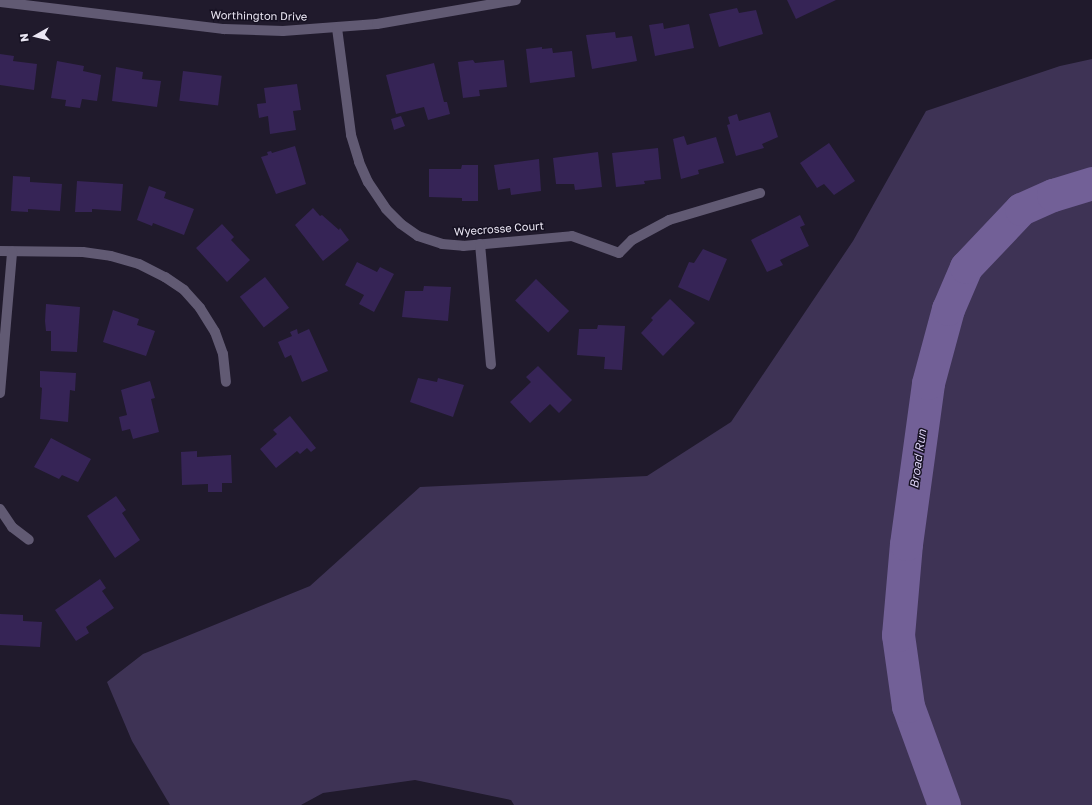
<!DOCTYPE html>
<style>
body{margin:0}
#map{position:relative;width:1092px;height:805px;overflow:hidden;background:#201a2c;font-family:"Golos Text",sans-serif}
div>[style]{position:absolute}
.green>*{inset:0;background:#3e3355}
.river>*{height:33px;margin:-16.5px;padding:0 16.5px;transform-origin:16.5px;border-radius:16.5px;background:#726097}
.building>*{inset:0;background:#362456;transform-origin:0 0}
.minor>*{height:10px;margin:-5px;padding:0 5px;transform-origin:5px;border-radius:5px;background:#615a73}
span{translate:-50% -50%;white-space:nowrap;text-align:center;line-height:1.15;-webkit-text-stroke:3px #161122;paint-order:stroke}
.street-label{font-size:11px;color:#eae6f3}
.water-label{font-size:12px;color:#dad0f2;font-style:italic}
.north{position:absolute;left:16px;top:16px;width:40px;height:40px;-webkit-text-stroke:3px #161122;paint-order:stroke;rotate:262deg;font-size:11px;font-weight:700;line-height:16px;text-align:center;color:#eae6f3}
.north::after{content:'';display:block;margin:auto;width:14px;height:18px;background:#eae6f3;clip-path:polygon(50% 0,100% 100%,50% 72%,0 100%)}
</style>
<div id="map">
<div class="green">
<div style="clip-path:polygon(1092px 59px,1092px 805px,514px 805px,511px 800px,415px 780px,323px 793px,301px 805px,170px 805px,132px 741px,107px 682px,143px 654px,310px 586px,420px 487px,647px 476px,731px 422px,853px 241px,926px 111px,1060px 66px)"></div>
</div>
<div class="river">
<div style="left:944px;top:805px;width:105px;rotate:-110deg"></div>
<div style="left:908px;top:706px;width:72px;rotate:-98deg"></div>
<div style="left:898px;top:635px;width:91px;rotate:-85deg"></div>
<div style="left:906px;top:544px;width:162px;rotate:-82.2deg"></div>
<div style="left:928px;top:383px;width:77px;rotate:-74.9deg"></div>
<div style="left:948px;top:309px;width:46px;rotate:-66.8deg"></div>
<div style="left:966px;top:267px;width:80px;rotate:-46.5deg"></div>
<div style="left:1021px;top:209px;width:35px;rotate:-24deg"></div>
<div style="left:1053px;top:195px;width:41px;rotate:-17.1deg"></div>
</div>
<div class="building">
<div style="clip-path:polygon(787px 0,836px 0,796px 19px)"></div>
<div style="clip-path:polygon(737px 8px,739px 13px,756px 10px,763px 34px,719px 47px,709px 14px)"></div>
<div style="clip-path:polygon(663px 23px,664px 29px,689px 24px,694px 48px,655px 56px,649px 25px)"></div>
<div style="clip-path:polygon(615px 32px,616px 38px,632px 36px,637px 61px,592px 69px,586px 35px)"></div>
<div style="clip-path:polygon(542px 47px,542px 49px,552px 48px,553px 53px,572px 51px,575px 77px,530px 83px,526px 49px)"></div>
<div style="clip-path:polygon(0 54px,14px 56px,13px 61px,37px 64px,34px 90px,0 85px)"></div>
<div style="clip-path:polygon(473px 60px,475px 63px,504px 60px,507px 87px,479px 90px,480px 96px,463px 98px,458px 62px)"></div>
<div style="clip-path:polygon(57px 61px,84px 66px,83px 71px,101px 75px,97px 101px,82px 99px,80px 108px,65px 106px,66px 100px,51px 98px)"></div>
<div style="clip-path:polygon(434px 63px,444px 102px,447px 102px,450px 114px,428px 120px,424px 107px,396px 114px,386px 75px)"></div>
<div style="clip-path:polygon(116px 67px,143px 72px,142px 79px,161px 81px,157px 107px,112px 101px)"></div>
<div style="left:183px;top:71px;width:39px;height:30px;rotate:7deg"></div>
<div style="clip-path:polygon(297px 84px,301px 110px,293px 111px,296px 130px,270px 134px,268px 116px,259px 118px,257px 104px,266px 103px,264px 88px)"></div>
<div style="clip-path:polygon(770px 112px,778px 137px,762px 144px,764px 148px,736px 156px,727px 125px,730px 124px,728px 117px,737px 114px,739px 121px)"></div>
<div style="clip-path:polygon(401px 116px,405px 126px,394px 130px,391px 119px)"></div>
<div style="clip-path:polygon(684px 136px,687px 145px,716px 137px,724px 163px,698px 170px,699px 174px,681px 179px,673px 139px)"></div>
<div style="clip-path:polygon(829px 143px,855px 181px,834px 195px,824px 184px,817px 188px,800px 163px)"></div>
<div style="clip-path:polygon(295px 146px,306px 184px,276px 194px,261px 157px,268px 155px,267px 152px,271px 151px,272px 153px)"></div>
<div style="clip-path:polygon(658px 148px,661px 179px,644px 181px,645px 184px,616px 187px,612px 153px)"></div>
<div style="clip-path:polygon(598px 152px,602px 187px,575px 190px,574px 184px,556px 184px,553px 158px)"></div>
<div style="clip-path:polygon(539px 159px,541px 191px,511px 195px,510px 188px,498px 190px,494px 165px)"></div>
<div style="clip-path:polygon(462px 165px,478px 165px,478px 201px,462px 201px,462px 198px,429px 197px,429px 169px,461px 169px)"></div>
<div style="clip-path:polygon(13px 176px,30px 177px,30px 182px,62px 184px,60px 211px,28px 209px,28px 212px,11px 211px)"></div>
<div style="clip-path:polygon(77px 181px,123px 184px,121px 211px,92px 209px,92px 212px,75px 212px)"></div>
<div style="clip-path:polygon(149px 186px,166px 192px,164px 198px,194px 209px,184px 235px,153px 223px,152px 226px,137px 220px)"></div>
<div style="clip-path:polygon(313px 208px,320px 216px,322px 215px,339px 230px,340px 228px,349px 240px,323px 261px,295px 225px)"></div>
<div style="clip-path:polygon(800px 215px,805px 225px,800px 227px,809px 246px,780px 260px,783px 265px,767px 272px,751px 240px)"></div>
<div style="clip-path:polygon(222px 224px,234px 237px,231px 240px,250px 260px,227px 282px,196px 248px)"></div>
<div style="clip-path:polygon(703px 249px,727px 259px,709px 301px,678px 287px,689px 262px,694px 263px)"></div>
<div style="clip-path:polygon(357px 262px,377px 272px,380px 267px,394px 274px,374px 312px,359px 304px,364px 295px,345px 285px)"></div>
<div style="left:265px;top:277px;width:39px;height:32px;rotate:52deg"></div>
<div style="left:536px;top:279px;width:46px;height:30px;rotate:44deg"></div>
<div style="clip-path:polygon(424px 286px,451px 287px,448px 321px,402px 317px,405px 291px,423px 291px)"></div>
<div style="clip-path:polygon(670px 299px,695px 323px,663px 356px,641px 333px,653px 320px,651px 318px)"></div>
<div style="clip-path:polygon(46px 304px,80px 307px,77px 352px,51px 351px,51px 331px,46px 331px,45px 321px)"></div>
<div style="clip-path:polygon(113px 310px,139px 319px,137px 325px,155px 331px,146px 356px,103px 342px)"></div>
<div style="clip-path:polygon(598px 325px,625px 326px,622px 370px,604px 369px,605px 357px,577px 355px,579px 329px,597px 329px)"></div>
<div style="clip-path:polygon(297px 329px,298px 334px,309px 329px,328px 371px,302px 382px,291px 355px,285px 358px,278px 342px,292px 336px,290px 332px)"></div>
<div style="clip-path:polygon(538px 366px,572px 400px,559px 413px,550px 404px,530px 423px,510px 402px,531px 382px,526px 377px)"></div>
<div style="clip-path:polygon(40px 371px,76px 373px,75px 391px,70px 390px,68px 422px,40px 419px,42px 388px,40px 387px)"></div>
<div style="clip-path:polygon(418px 378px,437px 382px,438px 378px,464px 385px,453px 417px,410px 402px)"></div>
<div style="clip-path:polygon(150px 381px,155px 398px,151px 399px,159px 432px,133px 439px,130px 429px,122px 431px,119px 417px,127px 415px,121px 390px)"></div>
<div style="clip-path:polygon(290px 416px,316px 448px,311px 452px,307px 448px,300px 454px,297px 451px,276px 468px,260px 449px,277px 434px,273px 430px)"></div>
<div style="clip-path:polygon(51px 438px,91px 459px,78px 482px,62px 475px,59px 479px,34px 467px)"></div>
<div style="clip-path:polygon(197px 451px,197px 457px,231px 455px,232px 483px,222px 483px,222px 492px,208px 492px,208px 484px,182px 485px,181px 452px)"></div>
<div style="clip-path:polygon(116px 496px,126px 510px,122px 513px,140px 540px,115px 558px,87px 516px)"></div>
<div style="clip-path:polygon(100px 579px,106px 588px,102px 591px,114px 608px,86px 627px,89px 633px,76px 641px,55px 610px)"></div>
<div style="clip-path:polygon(0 614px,23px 615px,23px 621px,42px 622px,40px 647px,0 645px)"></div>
</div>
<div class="minor">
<div style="left:0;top:2px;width:226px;rotate:6.9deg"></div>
<div style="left:224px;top:29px;width:59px;rotate:1.9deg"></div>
<div style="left:283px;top:31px;width:94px;rotate:-4.3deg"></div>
<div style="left:377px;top:24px;width:141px;rotate:-9.8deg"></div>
<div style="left:337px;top:28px;width:108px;rotate:82.5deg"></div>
<div style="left:351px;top:135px;width:28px;rotate:73deg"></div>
<div style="left:359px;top:162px;width:22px;rotate:66deg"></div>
<div style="left:368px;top:182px;width:32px;rotate:56deg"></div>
<div style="left:386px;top:209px;width:21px;rotate:45deg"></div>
<div style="left:401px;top:224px;width:21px;rotate:35deg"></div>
<div style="left:418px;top:236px;width:25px;rotate:18deg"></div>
<div style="left:442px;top:244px;width:21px;rotate:5deg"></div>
<div style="left:463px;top:246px;width:109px;rotate:-5.2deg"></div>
<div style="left:572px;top:236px;width:50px;rotate:19.9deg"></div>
<div style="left:619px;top:253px;width:18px;rotate:-45deg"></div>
<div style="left:632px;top:240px;width:42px;rotate:-28.4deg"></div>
<div style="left:669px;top:220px;width:95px;rotate:-16.5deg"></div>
<div style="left:480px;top:244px;width:121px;rotate:84.8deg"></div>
<div style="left:0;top:251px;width:83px;rotate:0.7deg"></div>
<div style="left:83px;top:252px;width:28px;rotate:8deg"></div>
<div style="left:111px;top:256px;width:29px;rotate:16deg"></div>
<div style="left:139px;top:264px;width:29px;rotate:27deg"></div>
<div style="left:165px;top:277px;width:23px;rotate:34deg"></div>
<div style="left:184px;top:290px;width:24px;rotate:48deg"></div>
<div style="left:200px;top:308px;width:28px;rotate:58deg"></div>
<div style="left:215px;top:332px;width:23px;rotate:70deg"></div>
<div style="left:223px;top:354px;width:28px;rotate:84deg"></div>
<div style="left:0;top:393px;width:142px;rotate:-85.1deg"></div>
<div style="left:0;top:509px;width:22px;rotate:56deg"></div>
<div style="left:12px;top:527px;width:21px;rotate:37deg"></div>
</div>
<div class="street-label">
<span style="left:259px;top:16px;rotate:1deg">Worthington Drive</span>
<span style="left:499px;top:229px;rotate:-4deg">Wyecrosse Court</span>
</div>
<div class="water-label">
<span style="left:918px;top:459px;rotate:-82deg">Broad Run</span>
</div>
<div class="north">N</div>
</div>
